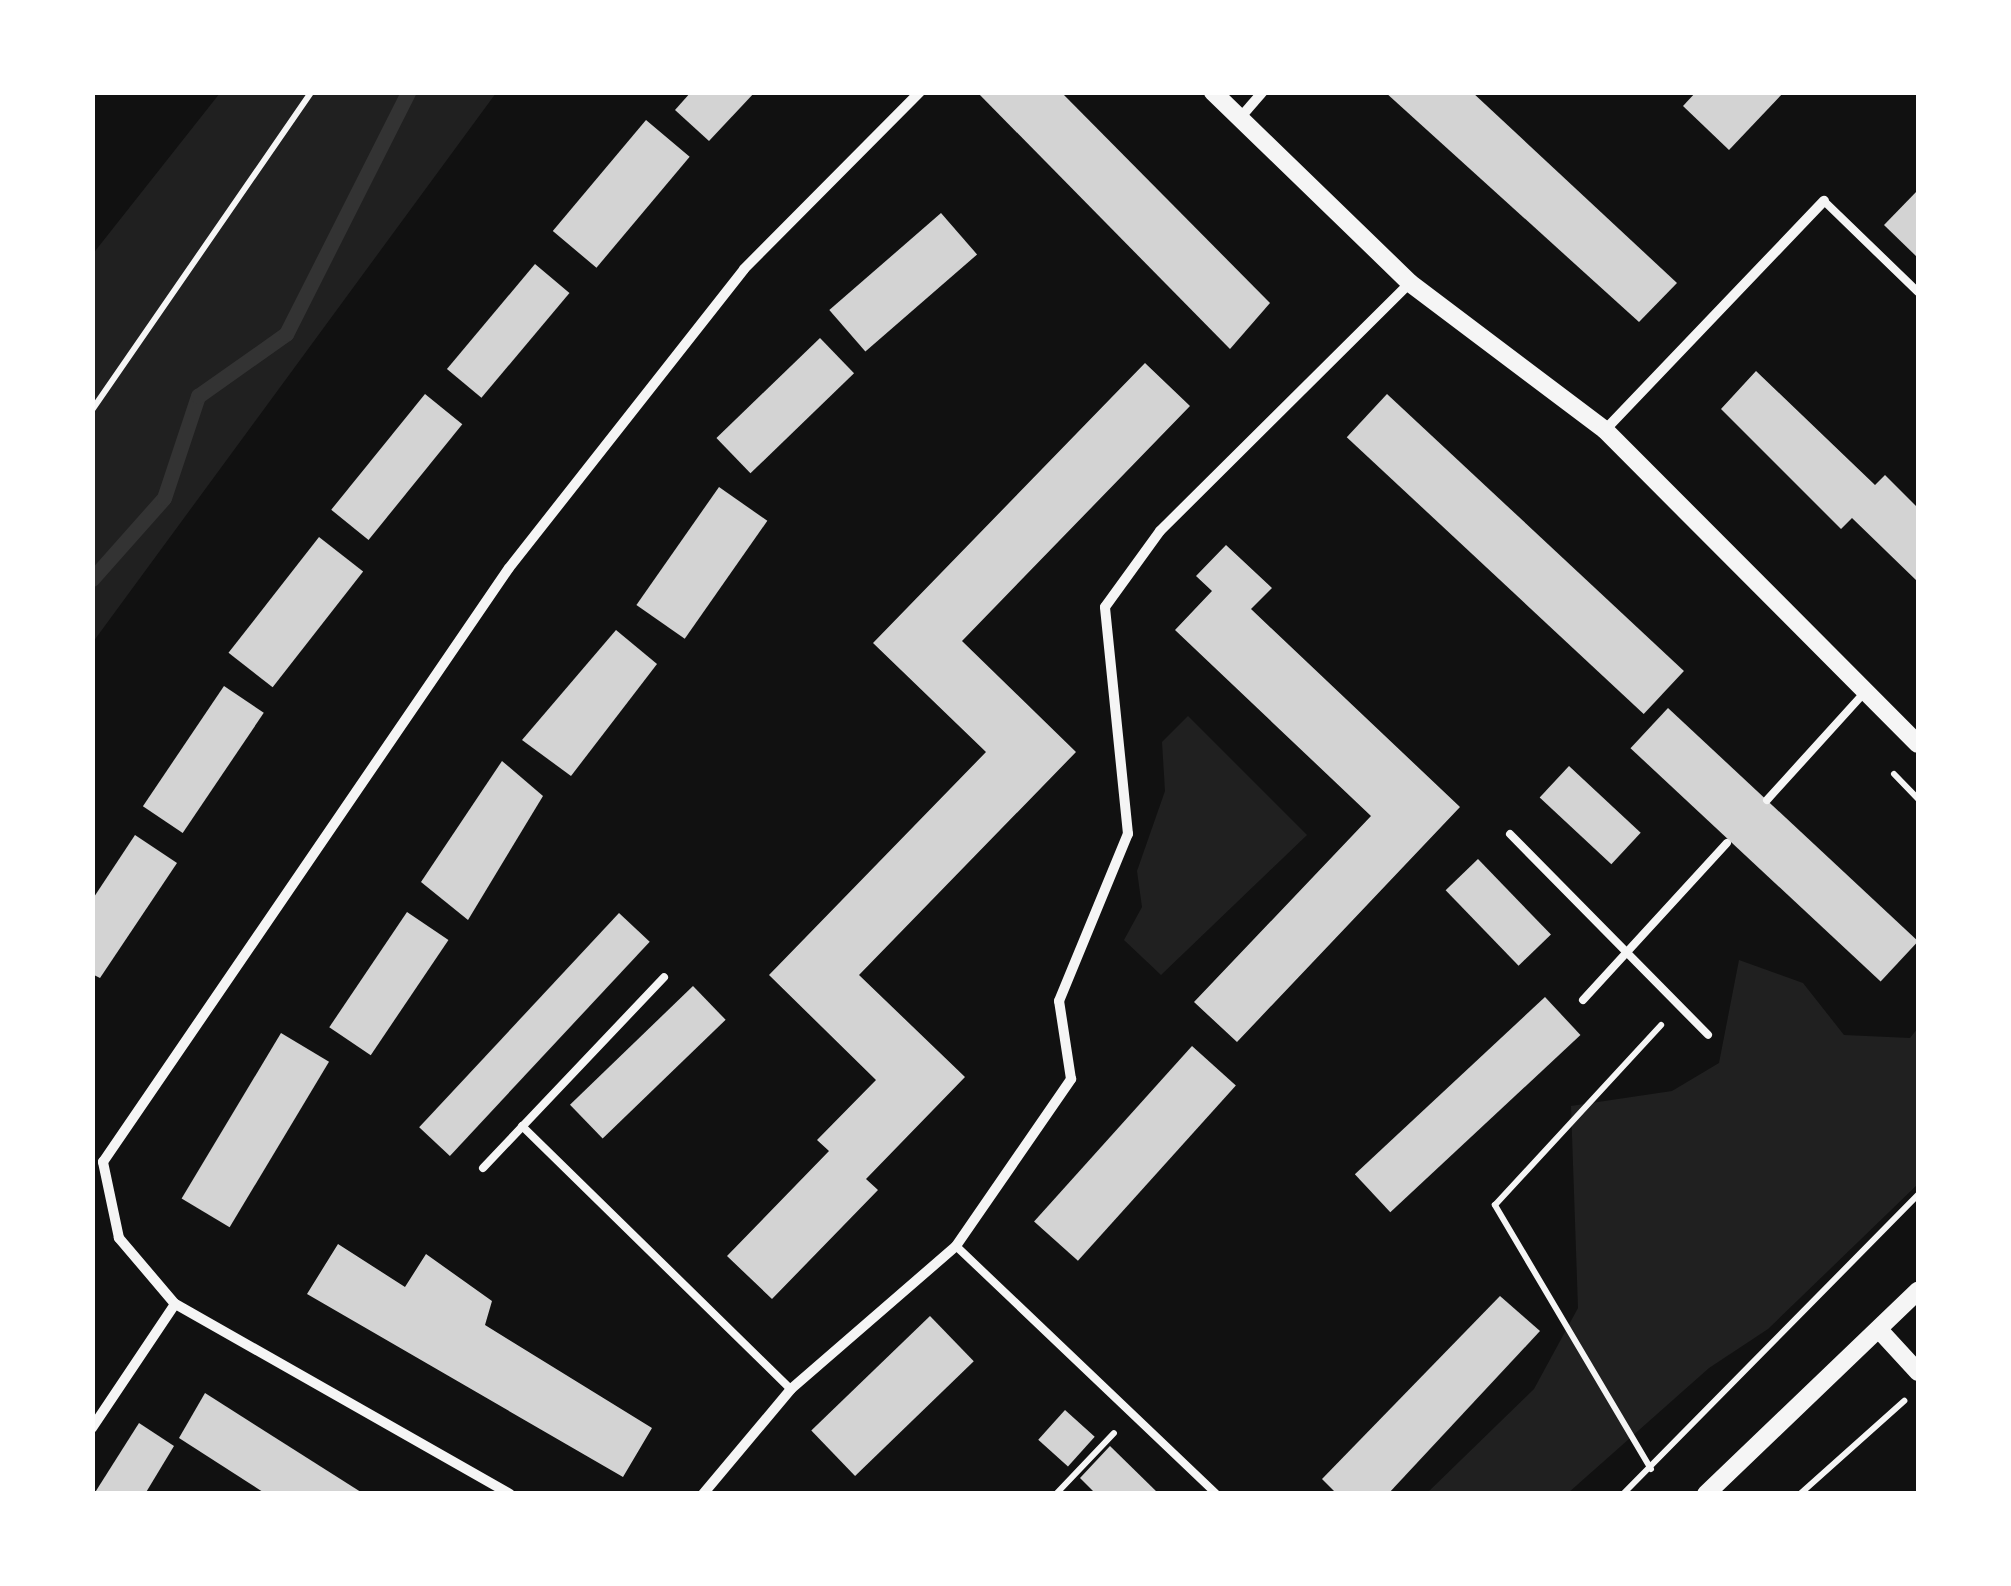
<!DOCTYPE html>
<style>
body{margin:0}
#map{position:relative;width:2011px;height:1586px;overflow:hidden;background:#111;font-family:"Fira Sans",sans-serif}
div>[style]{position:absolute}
.green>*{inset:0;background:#202020}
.stream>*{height:15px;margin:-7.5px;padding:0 7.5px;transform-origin:7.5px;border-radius:7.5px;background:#333}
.building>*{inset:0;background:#d3d3d3;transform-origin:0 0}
.path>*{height:6px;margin:-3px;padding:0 3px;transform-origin:3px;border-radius:3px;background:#f5f5f5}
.service>*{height:8px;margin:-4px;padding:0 4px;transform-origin:4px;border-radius:4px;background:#f5f5f5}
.minor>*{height:10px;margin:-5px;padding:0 5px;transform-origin:5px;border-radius:5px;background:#f5f5f5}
.tertiary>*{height:18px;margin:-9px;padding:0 9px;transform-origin:9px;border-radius:9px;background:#f5f5f5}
span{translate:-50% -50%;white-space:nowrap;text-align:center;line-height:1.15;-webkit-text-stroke:10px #fff;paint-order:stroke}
.frame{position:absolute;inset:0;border:95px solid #fff;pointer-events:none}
</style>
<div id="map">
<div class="green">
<div style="clip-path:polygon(220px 93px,496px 93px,93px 642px,92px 255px)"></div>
<div style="clip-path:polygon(1188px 716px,1307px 835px,1161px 975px,1124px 940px,1142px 907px,1137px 871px,1165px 791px,1162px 742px)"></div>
<div style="clip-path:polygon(1739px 960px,1803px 983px,1844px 1035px,1910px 1038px,1918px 1028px,1918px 1184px,1768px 1329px,1709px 1368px,1568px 1493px,1426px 1494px,1534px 1389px,1578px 1308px,1571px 1106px,1672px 1091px,1719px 1063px)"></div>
</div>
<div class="stream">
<div style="left:92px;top:579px;width:108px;rotate:-48.4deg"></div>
<div style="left:164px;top:498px;width:108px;rotate:-71.6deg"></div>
<div style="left:198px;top:396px;width:108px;rotate:-35.2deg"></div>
<div style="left:286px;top:334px;width:271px;rotate:-63.2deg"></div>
</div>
<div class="building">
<div style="clip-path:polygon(691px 92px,755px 92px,709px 141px,675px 110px)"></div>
<div style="clip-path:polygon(977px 92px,1061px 92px,1270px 303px,1230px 349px)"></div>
<div style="clip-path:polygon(1385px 92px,1472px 92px,1677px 283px,1639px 322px)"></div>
<div style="clip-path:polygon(1696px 92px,1784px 92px,1729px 150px,1683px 106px)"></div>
<div style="left:646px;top:120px;width:57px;height:145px;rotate:40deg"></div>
<div style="clip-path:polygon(1918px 190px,1918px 258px,1884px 225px)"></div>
<div style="left:941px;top:213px;width:55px;height:148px;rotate:49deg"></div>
<div style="left:535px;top:264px;width:45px;height:137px;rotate:40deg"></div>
<div style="left:820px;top:338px;width:49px;height:144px;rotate:46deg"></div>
<div style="clip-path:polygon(1145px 363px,1190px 406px,962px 641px,1076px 752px,859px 975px,965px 1077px,866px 1179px,878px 1190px,772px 1299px,727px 1256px,829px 1151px,817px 1140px,876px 1080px,769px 975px,986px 752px,873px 643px)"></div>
<div style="clip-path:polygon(1756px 371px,1875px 485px,1885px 475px,1918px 508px,1918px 582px,1852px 518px,1841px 529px,1721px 409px)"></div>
<div style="left:425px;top:394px;width:48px;height:149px;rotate:39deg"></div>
<div style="left:1387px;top:394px;width:406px;height:59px;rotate:43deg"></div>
<div style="left:719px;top:487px;width:59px;height:144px;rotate:35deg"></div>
<div style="left:319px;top:537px;width:56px;height:147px;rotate:38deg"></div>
<div style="clip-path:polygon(1226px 545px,1272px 588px,1251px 609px,1460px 807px,1237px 1042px,1194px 1002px,1371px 816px,1175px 630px,1212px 591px,1196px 576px)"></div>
<div style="clip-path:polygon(616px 630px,657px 664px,571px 776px,522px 740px)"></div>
<div style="left:224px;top:686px;width:48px;height:145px;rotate:34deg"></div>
<div style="left:1668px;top:708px;width:342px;height:55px;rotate:43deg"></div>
<div style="clip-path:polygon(502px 761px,543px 796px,468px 920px,421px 882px)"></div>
<div style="left:1569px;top:766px;width:98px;height:43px;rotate:43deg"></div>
<div style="clip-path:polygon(135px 835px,177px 863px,100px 978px,92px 974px,92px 900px)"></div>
<div style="left:1478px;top:859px;width:105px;height:45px;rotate:46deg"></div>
<div style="left:407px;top:912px;width:50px;height:139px;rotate:34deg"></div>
<div style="left:619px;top:913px;width:42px;height:293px;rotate:43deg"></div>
<div style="left:693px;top:986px;width:47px;height:171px;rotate:46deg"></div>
<div style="left:1545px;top:997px;width:52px;height:260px;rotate:47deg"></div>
<div style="left:281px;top:1033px;width:56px;height:193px;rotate:31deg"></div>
<div style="left:1192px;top:1046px;width:59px;height:236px;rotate:42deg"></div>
<div style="clip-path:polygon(338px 1244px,405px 1287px,426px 1254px,492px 1301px,485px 1325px,652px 1428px,623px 1477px,307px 1294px)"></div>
<div style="clip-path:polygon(1500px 1296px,1540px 1331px,1388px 1494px,1337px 1494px,1322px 1479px)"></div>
<div style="left:930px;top:1316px;width:63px;height:165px;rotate:46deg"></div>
<div style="clip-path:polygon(205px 1393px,364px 1494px,266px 1494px,179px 1438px)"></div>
<div style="left:1065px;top:1410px;width:40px;height:40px;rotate:42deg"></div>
<div style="clip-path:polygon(139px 1423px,174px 1446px,145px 1494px,94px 1494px)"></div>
<div style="clip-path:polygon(1110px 1446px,1159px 1494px,1096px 1494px,1080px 1478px)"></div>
</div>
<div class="path">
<div style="left:92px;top:410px;width:386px;rotate:-55.4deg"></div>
<div style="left:1894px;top:774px;width:35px;rotate:46deg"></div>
<div style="left:1651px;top:1469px;width:307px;rotate:-120.6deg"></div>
<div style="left:1495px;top:1205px;width:245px;rotate:-47.3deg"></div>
<div style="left:1056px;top:1494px;width:84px;rotate:-46.4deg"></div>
<div style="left:1623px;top:1494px;width:420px;rotate:-45.4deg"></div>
<div style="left:1800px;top:1494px;width:140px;rotate:-41.8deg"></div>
</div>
<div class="service">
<div style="left:1824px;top:201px;width:131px;rotate:44.1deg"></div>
<div style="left:1767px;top:800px;width:146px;rotate:-47.8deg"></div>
<div style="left:1510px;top:834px;width:282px;rotate:45.4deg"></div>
<div style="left:1583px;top:1000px;width:213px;rotate:-47.5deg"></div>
<div style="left:522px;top:1126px;width:376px;rotate:44.4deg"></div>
<div style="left:483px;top:1168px;width:263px;rotate:-46.5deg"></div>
<div style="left:956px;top:1246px;width:359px;rotate:43.6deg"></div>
</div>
<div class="minor">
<div style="left:1240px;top:118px;width:35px;rotate:-49deg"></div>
<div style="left:1605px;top:430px;width:317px;rotate:-46.3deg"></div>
<div style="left:92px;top:1428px;width:149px;rotate:-56.2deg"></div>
<div style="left:510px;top:1494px;width:385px;rotate:-150.4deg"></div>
<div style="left:175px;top:1304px;width:87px;rotate:-130.3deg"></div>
<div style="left:119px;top:1238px;width:78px;rotate:-101.9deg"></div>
<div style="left:103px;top:1162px;width:719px;rotate:-55.65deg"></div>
<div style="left:509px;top:568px;width:380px;rotate:-51.8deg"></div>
<div style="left:744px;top:269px;width:250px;rotate:-45.2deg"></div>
<div style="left:703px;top:1494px;width:137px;rotate:-50deg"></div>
<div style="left:791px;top:1389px;width:218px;rotate:-40.9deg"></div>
<div style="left:956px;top:1246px;width:203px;rotate:-55.4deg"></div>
<div style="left:1071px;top:1079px;width:79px;rotate:-98.7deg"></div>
<div style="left:1059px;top:1001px;width:181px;rotate:-67.6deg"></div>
<div style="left:1128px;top:834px;width:228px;rotate:-95.8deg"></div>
<div style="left:1105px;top:607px;width:94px;rotate:-54.1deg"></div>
<div style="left:1160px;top:531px;width:352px;rotate:-44.8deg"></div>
</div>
<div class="tertiary">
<div style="left:1213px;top:92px;width:274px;rotate:44.1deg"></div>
<div style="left:1410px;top:283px;width:244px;rotate:37deg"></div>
<div style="left:1605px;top:430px;width:443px;rotate:45.1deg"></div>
<div style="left:1883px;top:1334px;width:52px;rotate:47.4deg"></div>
<div style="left:1706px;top:1494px;width:294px;rotate:-43.8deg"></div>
</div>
<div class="frame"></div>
</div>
